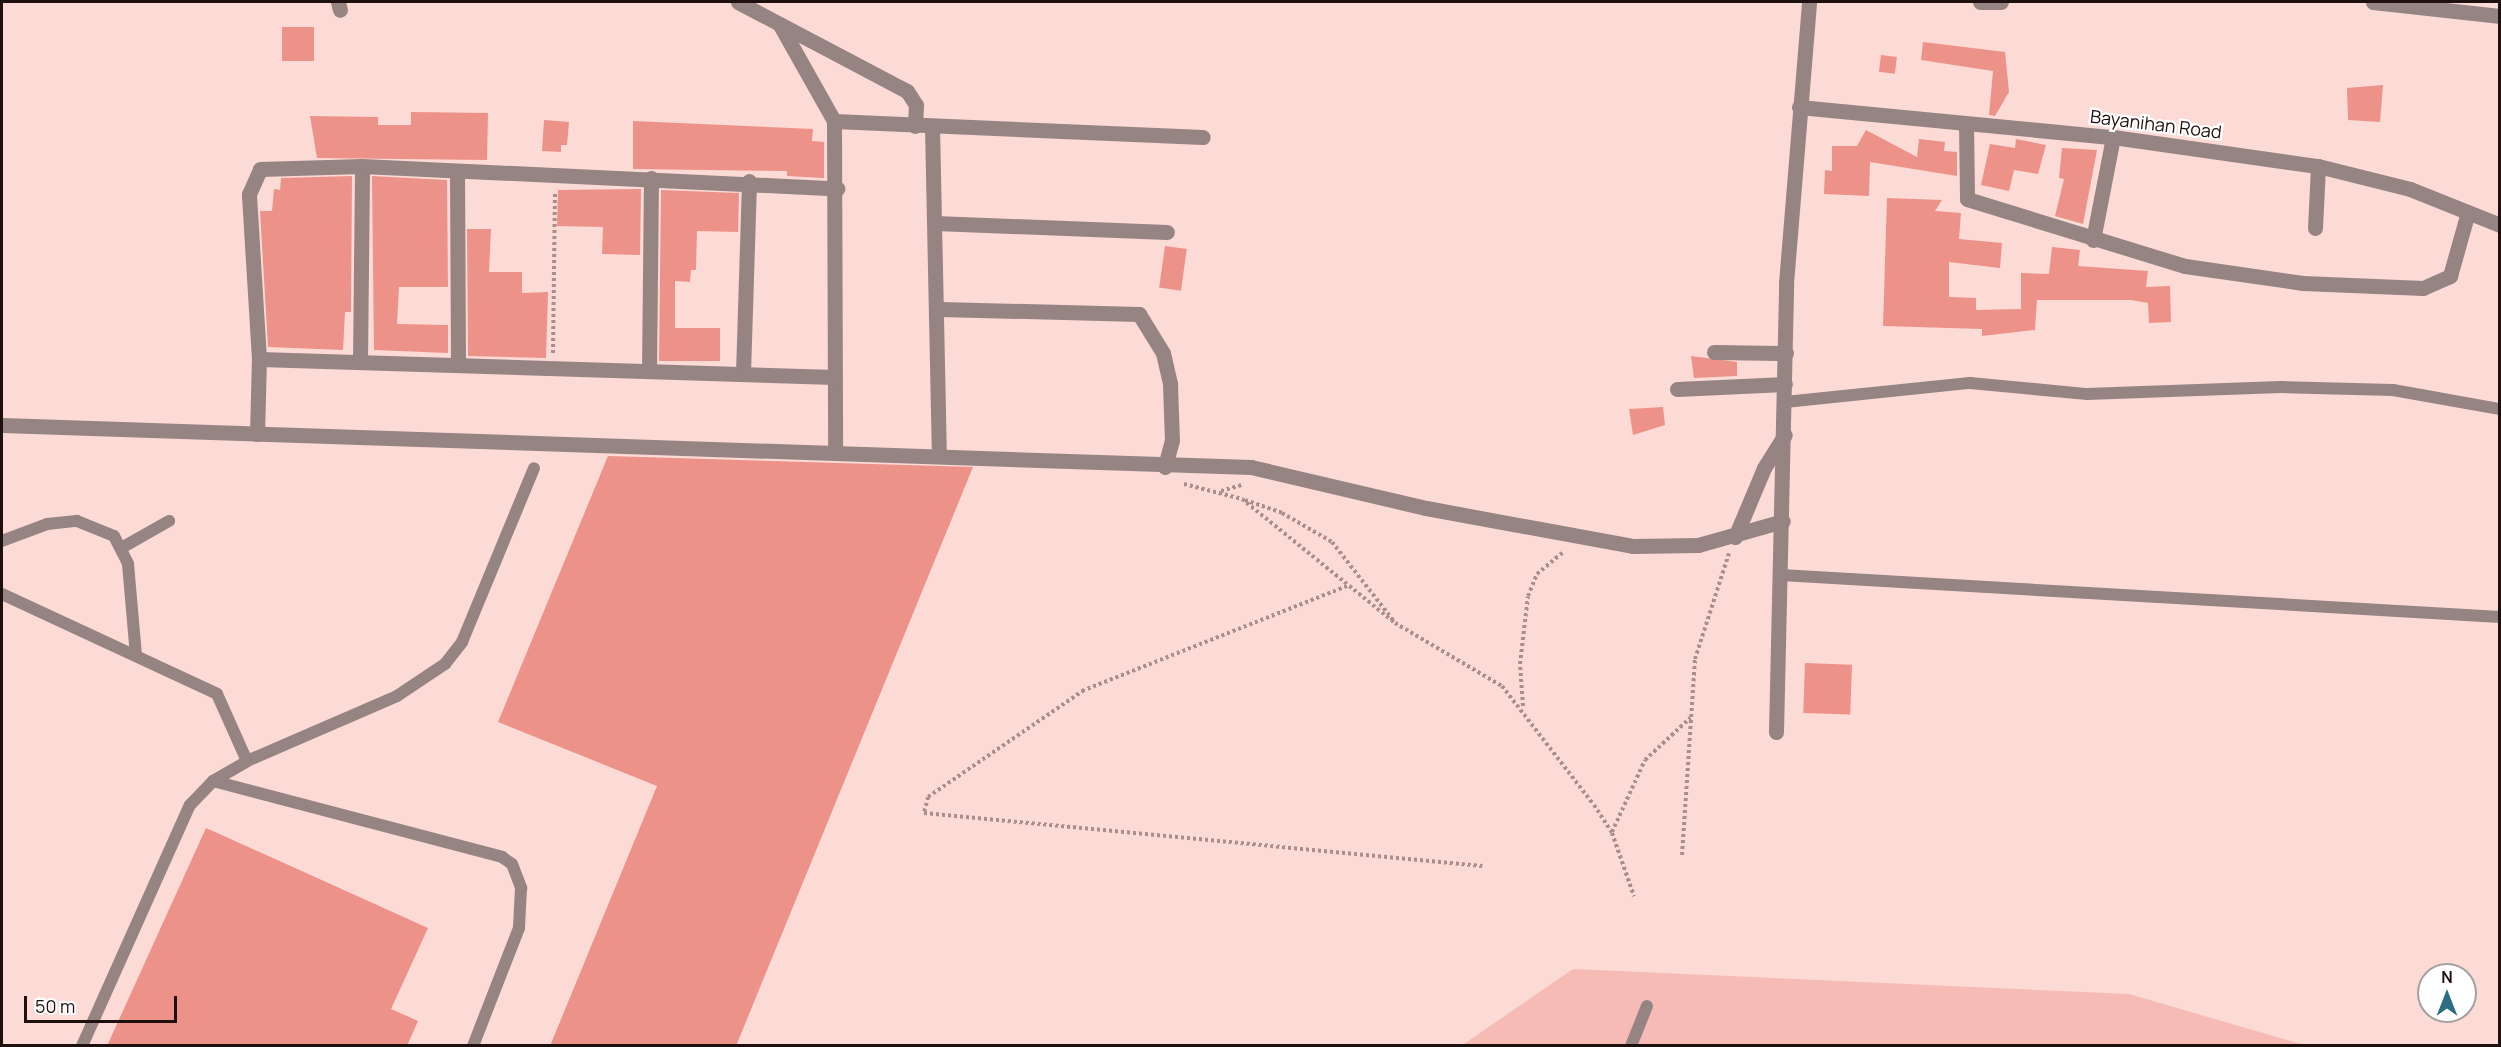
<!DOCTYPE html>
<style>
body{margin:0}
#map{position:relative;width:2501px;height:1047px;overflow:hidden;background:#fcdad6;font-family:Manrope,sans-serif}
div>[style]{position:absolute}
.green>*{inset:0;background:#f6bbb5}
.building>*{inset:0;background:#ec9289;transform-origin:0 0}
.path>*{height:4px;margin-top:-2px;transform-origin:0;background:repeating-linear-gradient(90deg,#a98e8b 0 3px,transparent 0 6px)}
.lane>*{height:12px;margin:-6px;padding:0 6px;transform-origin:6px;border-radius:6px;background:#968482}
.street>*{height:15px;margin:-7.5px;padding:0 7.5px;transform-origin:7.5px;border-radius:7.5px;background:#968482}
span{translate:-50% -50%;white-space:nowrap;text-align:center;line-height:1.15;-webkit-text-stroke:4.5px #fff;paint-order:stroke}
.street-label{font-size:18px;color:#1e100e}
.frame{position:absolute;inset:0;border:3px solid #1e100e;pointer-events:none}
.north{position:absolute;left:2417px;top:963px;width:60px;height:60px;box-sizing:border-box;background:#fff;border:2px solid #a59f9f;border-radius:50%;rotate:0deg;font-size:16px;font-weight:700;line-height:24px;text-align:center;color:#1e100e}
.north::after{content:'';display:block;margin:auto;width:21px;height:27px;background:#2c6d81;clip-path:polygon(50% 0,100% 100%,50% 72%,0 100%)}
.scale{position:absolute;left:24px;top:996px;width:153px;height:27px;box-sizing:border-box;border:3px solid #1e100e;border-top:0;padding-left:8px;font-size:18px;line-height:21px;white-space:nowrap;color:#1e100e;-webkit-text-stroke:4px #fff;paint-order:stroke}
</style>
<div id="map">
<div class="green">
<div style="clip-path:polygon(1573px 969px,2129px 994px,2304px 1045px,1461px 1046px)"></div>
</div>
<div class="building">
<div style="left:282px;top:27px;width:32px;height:34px"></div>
<div style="clip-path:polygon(1923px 42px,2005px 52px,2009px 92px,1995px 116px,1989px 115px,1993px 71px,1921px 60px)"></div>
<div style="left:1881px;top:55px;width:16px;height:17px;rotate:7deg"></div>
<div style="clip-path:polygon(2383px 85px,2380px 122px,2348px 120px,2347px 88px)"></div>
<div style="clip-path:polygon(411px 112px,488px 113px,487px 160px,317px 158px,310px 116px,378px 117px,378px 125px,411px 125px)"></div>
<div style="clip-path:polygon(544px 120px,569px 122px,567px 145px,561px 145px,561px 152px,542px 151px)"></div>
<div style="clip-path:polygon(633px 121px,813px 129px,812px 141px,824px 142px,824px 178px,787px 176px,787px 171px,633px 169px)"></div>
<div style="clip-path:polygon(1866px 130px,1917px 157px,1919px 139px,1945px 142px,1944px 151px,1957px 152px,1957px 176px,1870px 162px,1869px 196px,1824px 194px,1825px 170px,1832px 171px,1832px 146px,1857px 146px)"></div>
<div style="clip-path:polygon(2016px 139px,2046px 145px,2038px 174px,2014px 170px,2009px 191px,1981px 185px,1990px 144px,2015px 148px)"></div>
<div style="clip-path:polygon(2062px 148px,2097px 150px,2083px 224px,2055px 216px,2064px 179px,2059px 178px)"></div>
<div style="clip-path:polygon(352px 176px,351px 312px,345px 312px,343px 350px,268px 347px,260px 211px,272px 211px,274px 189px,280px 190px,281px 178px)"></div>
<div style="clip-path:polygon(372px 176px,447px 180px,448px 287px,399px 287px,397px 324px,448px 325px,448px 353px,374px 350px)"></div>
<div style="clip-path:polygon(641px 189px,640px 255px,602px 254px,603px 227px,557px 226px,558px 190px)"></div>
<div style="clip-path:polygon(661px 190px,739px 193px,738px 232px,697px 231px,696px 270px,691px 270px,690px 282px,675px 281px,675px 328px,720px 328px,720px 361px,659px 361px)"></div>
<div style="clip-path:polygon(1887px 198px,1942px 200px,1935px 211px,1961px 213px,1959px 239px,2002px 243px,2000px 268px,1949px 262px,1949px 297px,1976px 298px,1976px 310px,2021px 309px,2021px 273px,2049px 274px,2052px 247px,2080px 250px,2078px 266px,2148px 271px,2146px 287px,2170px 286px,2171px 322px,2149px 323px,2148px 303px,2131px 300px,2037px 300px,2035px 330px,1982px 336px,1982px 329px,1883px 326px)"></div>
<div style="clip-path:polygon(467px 229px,491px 229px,489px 272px,522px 272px,522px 293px,548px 292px,546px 358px,468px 356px)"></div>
<div style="left:1165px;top:246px;width:22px;height:42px;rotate:8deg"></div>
<div style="clip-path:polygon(1691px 356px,1737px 362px,1737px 376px,1694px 378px)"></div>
<div style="clip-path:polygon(1663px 407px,1665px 425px,1633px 435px,1629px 409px)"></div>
<div style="clip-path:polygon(608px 456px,973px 467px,736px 1046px,550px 1046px,657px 786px,498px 722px)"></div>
<div style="left:1805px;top:663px;width:47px;height:50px;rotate:2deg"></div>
<div style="clip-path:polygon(206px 828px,428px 928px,391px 1009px,418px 1021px,407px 1046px,107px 1046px)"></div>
</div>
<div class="path">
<div style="left:553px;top:353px;width:161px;rotate:-89.3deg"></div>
<div style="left:1184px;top:484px;width:60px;rotate:14.5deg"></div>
<div style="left:1242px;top:499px;width:197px;rotate:39deg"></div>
<div style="left:1395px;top:623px;width:124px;rotate:30.5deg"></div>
<div style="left:1502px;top:686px;width:150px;rotate:52.3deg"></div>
<div style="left:1594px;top:805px;width:33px;rotate:57deg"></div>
<div style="left:1612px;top:833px;width:67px;rotate:70.8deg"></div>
<div style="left:1221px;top:491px;width:22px;rotate:-16deg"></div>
<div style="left:1245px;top:500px;width:39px;rotate:19deg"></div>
<div style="left:1282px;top:513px;width:58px;rotate:30.1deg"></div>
<div style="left:1332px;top:542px;width:99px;rotate:52deg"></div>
<div style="left:1347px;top:586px;width:283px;rotate:158.4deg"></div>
<div style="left:1084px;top:690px;width:189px;rotate:145.6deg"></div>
<div style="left:928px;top:797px;width:16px;rotate:104deg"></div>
<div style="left:924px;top:813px;width:561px;rotate:5.43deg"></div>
<div style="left:1523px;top:706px;width:42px;rotate:-94.1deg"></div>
<div style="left:1520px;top:664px;width:68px;rotate:-83.3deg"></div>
<div style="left:1528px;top:596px;width:24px;rotate:-68deg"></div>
<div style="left:1537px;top:574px;width:34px;rotate:-40deg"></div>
<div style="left:1612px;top:832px;width:79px;rotate:-65.4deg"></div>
<div style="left:1645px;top:760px;width:62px;rotate:-43deg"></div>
<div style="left:1682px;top:855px;width:196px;rotate:-86.2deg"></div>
<div style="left:1695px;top:659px;width:111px;rotate:-72.2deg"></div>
</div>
<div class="lane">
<div style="left:1785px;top:402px;width:186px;rotate:-5.9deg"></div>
<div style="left:1970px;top:383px;width:118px;rotate:5.4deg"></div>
<div style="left:2087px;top:394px;width:194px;rotate:-2.1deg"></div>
<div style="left:2281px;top:387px;width:112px;rotate:1.5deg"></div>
<div style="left:2393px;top:390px;width:109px;rotate:10.1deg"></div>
<div style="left:2px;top:541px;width:48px;rotate:-20.7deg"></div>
<div style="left:47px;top:524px;width:30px;rotate:-6deg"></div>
<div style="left:77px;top:521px;width:40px;rotate:22deg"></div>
<div style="left:114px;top:536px;width:31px;rotate:63deg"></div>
<div style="left:128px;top:564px;width:92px;rotate:85deg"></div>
<div style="left:123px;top:547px;width:53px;rotate:-29.5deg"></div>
<div style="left:1781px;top:575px;width:720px;rotate:3.34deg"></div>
<div style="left:2px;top:594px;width:237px;rotate:24.9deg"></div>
<div style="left:217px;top:694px;width:73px;rotate:65.9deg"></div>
<div style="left:213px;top:781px;width:299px;rotate:14.7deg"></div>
<div style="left:502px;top:857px;width:12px;rotate:35deg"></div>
<div style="left:512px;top:864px;width:26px;rotate:69deg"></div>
<div style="left:521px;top:888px;width:40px;rotate:92.9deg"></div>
<div style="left:519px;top:928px;width:127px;rotate:111.3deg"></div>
<div style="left:82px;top:1046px;width:264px;rotate:-65.9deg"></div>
<div style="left:190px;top:805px;width:33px;rotate:-46deg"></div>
<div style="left:213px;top:781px;width:39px;rotate:-30deg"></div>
<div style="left:247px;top:761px;width:163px;rotate:-23.4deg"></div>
<div style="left:397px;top:696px;width:58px;rotate:-33.7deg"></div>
<div style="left:445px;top:664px;width:28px;rotate:-52deg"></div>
<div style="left:462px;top:642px;width:188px;rotate:-67.5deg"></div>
<div style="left:1631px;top:1046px;width:43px;rotate:-68.2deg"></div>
</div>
<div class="street">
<div style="left:338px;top:2px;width:8px;rotate:76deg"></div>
<div style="left:738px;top:2px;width:191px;rotate:27.8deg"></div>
<div style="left:907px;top:91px;width:17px;rotate:57deg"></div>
<div style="left:916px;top:105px;width:21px;rotate:93deg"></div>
<div style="left:1980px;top:2px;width:21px"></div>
<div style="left:2373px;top:2px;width:128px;rotate:6.3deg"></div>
<div style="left:780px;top:25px;width:110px;rotate:60.6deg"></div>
<div style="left:834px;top:121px;width:329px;rotate:89.8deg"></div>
<div style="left:1799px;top:107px;width:315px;rotate:5.5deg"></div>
<div style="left:2113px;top:137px;width:207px;rotate:8.1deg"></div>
<div style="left:2318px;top:166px;width:95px;rotate:14deg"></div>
<div style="left:2410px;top:189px;width:97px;rotate:21.8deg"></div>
<div style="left:834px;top:121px;width:369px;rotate:2.5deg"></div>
<div style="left:1966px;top:124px;width:75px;rotate:89.2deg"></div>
<div style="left:1967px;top:199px;width:228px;rotate:17.1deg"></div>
<div style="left:2185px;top:266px;width:119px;rotate:8.2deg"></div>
<div style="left:2303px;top:283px;width:120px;rotate:2.4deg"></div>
<div style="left:2423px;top:288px;width:30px;rotate:-24deg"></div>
<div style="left:2450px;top:276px;width:66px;rotate:-74.3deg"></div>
<div style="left:932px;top:126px;width:329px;rotate:88.8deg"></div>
<div style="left:457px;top:171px;width:194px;rotate:89.7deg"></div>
<div style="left:935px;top:223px;width:232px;rotate:2.2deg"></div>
<div style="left:2315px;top:228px;width:62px;rotate:-87.2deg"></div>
<div style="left:2093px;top:240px;width:105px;rotate:-79deg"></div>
<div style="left:939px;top:309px;width:200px;rotate:1.4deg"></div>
<div style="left:1139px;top:314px;width:46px;rotate:58.4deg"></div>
<div style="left:1163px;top:353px;width:32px;rotate:77deg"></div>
<div style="left:1170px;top:384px;width:56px;rotate:88deg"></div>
<div style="left:1172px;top:440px;width:28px;rotate:105deg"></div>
<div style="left:1714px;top:352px;width:72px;rotate:0.8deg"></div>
<div style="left:259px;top:359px;width:576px;rotate:1.79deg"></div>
<div style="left:360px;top:362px;width:196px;rotate:-89.4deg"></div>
<div style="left:649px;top:370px;width:192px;rotate:-89.4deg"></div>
<div style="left:743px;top:373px;width:192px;rotate:-88.2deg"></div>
<div style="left:1677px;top:389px;width:108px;rotate:-2.7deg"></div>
<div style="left:2px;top:425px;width:1250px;rotate:1.93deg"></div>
<div style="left:1251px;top:467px;width:180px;rotate:13.2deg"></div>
<div style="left:1426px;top:508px;width:210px;rotate:10.4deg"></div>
<div style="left:1633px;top:546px;width:65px;rotate:-0.9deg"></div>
<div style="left:1698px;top:545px;width:88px;rotate:-15.8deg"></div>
<div style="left:257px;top:434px;width:75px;rotate:-88.5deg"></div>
<div style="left:259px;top:359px;width:165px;rotate:-93.5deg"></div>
<div style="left:249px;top:194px;width:27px;rotate:-66deg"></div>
<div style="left:260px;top:169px;width:102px;rotate:-1.7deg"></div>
<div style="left:362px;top:166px;width:476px;rotate:2.7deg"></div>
<div style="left:1735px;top:537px;width:75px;rotate:-67.2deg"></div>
<div style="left:1764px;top:468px;width:39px;rotate:-58deg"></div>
<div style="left:1776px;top:732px;width:449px;rotate:-88.7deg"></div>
<div style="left:1786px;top:283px;width:282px;rotate:-85.3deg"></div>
</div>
<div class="street-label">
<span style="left:2156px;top:124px;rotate:7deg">Bayanihan Road</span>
</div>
<div class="frame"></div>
<div class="north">N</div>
<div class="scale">50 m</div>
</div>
